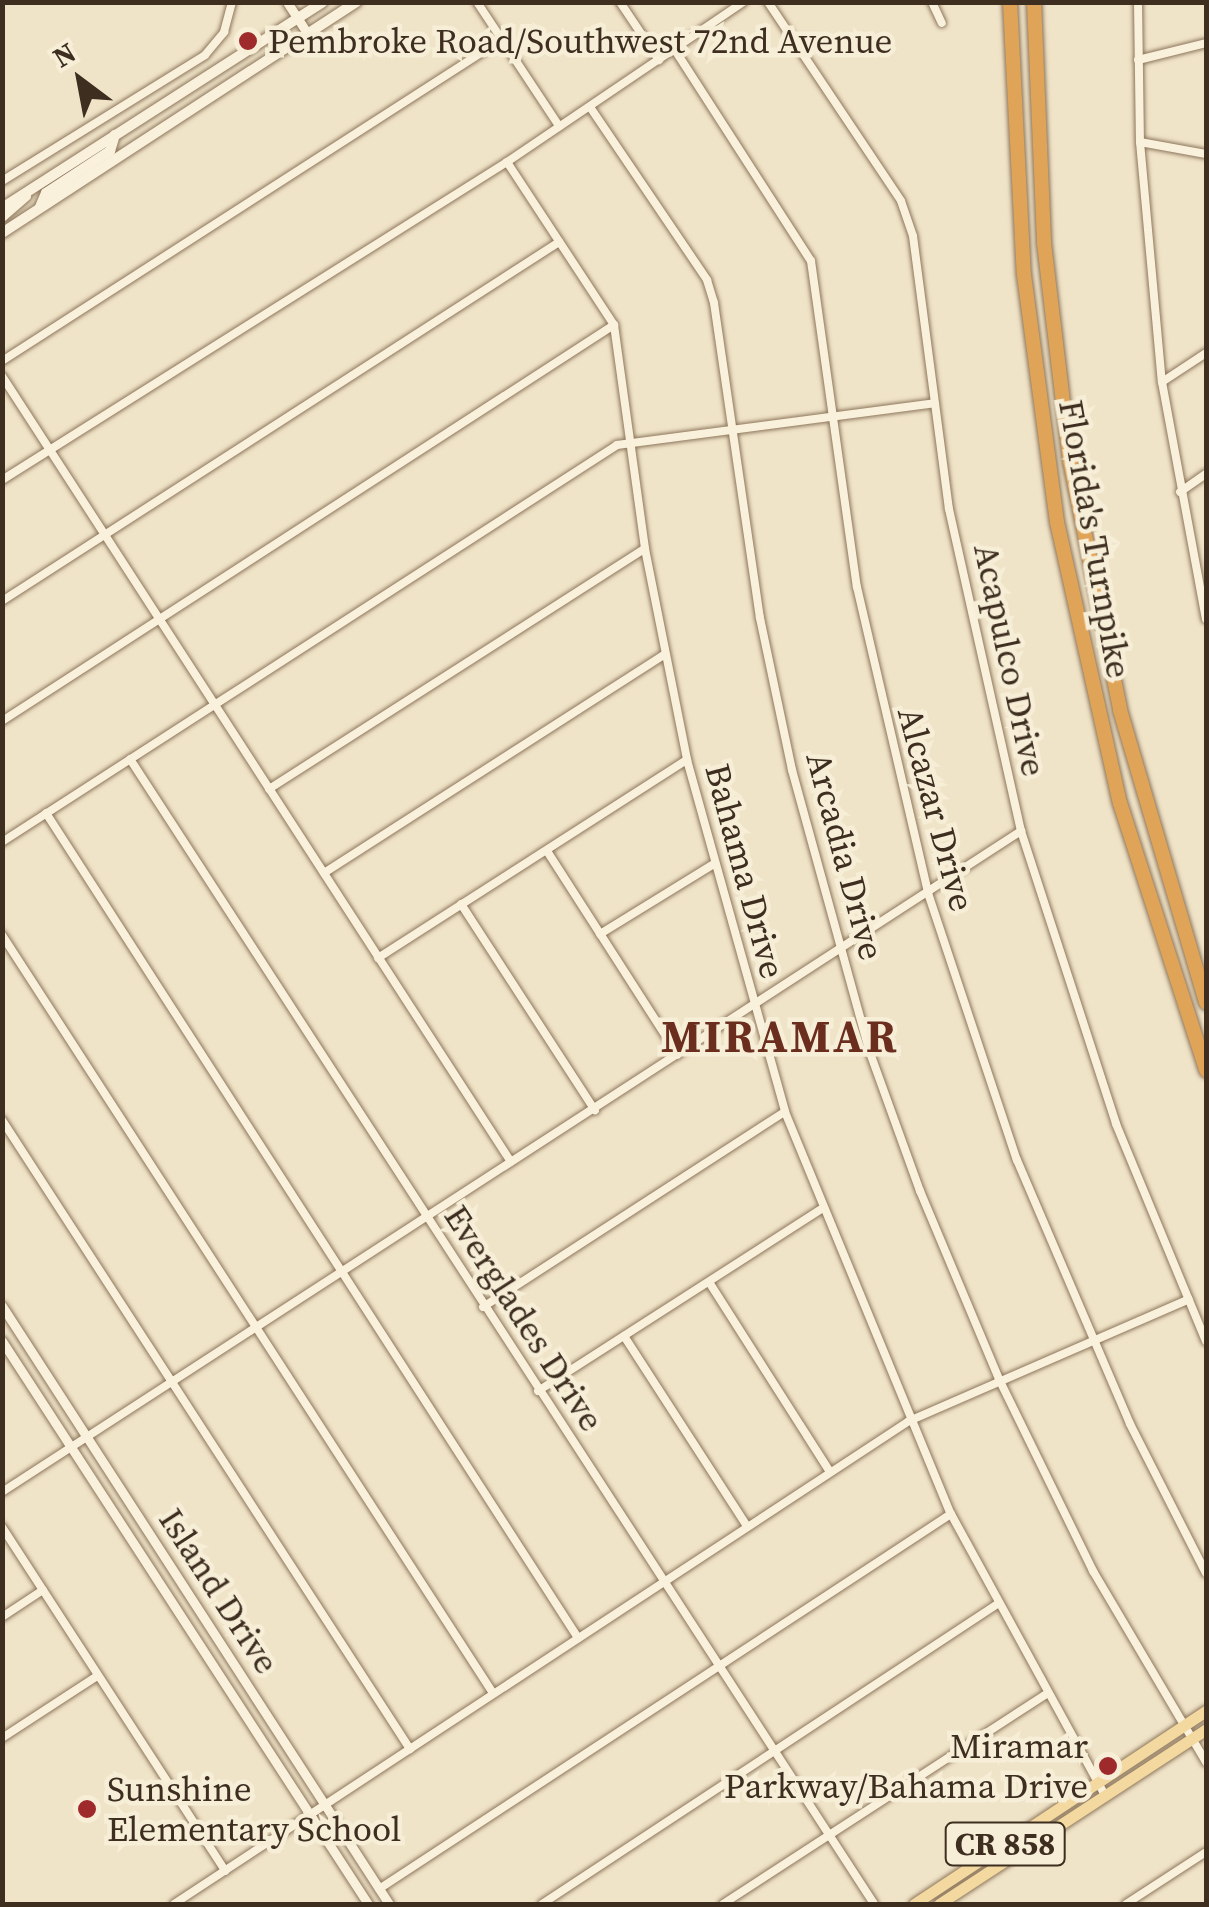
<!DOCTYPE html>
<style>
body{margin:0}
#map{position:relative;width:1209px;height:1907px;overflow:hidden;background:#f0e4c8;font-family:"Source Serif 4",serif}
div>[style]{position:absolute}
.roads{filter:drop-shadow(0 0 2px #8d765c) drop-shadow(0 0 2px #8d765c)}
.minor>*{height:8px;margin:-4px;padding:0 4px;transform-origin:4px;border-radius:4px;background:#faf1dc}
.tertiary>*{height:9px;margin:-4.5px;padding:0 4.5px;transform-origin:4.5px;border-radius:4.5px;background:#faf1dc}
.secondary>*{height:10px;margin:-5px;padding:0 5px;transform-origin:5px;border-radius:5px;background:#faf1dc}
.primary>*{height:11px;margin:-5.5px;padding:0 5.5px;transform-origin:5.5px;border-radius:5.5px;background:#f3d9a0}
.motorway>*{height:14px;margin:-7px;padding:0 7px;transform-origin:7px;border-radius:7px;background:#e0a458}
.dots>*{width:28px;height:28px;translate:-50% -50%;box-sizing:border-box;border:5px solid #f7eed8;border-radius:50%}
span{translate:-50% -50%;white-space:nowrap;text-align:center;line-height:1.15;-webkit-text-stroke:9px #f7eed8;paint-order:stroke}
.shield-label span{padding:2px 8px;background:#f7eed8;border:2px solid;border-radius:8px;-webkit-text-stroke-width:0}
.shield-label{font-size:32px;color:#3d2e20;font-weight:700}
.poi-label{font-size:35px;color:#3d2e20}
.left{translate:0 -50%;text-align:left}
.right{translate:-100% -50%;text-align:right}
.street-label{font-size:35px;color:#3d2e20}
.district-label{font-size:45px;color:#6b2e1e;font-weight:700;letter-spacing:2.5px}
.frame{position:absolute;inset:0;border:5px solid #3d2e20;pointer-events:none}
.north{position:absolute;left:30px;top:30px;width:100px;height:100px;-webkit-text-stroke:8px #f7eed8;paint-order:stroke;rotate:328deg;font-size:28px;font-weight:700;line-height:40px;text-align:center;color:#3d2e20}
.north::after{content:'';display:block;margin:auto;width:35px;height:45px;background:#3d2e20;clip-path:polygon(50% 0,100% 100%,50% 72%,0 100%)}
</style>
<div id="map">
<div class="roads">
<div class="minor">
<div style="left:477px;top:2px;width:149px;rotate:56.5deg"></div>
<div style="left:620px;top:2px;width:70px;rotate:56.1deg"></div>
<div style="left:768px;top:2px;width:239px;rotate:56.2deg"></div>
<div style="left:901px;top:201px;width:37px;rotate:71deg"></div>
<div style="left:913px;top:236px;width:275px;rotate:82.5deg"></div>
<div style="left:949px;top:509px;width:330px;rotate:77.4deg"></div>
<div style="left:1021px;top:831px;width:308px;rotate:72deg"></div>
<div style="left:1116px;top:1124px;width:235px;rotate:67.5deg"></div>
<div style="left:932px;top:2px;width:23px;rotate:65deg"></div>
<div style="left:1138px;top:2px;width:140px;rotate:89.2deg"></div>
<div style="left:1140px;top:142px;width:241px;rotate:84.8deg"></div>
<div style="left:1162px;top:382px;width:241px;rotate:79.5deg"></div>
<div style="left:675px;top:50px;width:251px;rotate:57.2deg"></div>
<div style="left:811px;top:261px;width:329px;rotate:82deg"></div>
<div style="left:857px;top:587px;width:314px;rotate:76.9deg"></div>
<div style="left:928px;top:893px;width:281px;rotate:71.6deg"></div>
<div style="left:1017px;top:1160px;width:287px;rotate:66.8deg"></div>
<div style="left:1130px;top:1424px;width:167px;rotate:63deg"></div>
<div style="left:1138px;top:60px;width:70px;rotate:-14deg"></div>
<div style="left:590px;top:107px;width:209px;rotate:55.9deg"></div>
<div style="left:707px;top:280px;width:24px;rotate:73deg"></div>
<div style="left:714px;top:303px;width:318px;rotate:81.7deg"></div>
<div style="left:760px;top:618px;width:155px;rotate:78.1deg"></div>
<div style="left:792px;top:770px;width:290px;rotate:74.6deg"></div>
<div style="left:869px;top:1050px;width:150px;rotate:70.1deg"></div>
<div style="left:920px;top:1191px;width:204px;rotate:67.2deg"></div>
<div style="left:999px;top:1379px;width:214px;rotate:63.9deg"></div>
<div style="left:1093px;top:1571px;width:222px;rotate:59.4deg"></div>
<div style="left:1140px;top:142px;width:67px;rotate:10.3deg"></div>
<div style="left:507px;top:162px;width:195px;rotate:56.7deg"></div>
<div style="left:614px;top:325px;width:226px;rotate:82.1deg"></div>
<div style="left:645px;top:549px;width:215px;rotate:78.7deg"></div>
<div style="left:687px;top:760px;width:365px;rotate:74.4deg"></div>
<div style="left:785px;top:1112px;width:435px;rotate:67.6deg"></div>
<div style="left:951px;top:1514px;width:320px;rotate:61.3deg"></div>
<div style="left:2px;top:181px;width:239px;rotate:-31.8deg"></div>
<div style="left:205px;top:55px;width:30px;rotate:-50deg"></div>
<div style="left:224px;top:32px;width:31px;rotate:-75deg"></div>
<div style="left:2px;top:361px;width:593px;rotate:-32.75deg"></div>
<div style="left:2px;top:376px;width:936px;rotate:57.07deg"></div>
<div style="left:1162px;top:382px;width:53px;rotate:-33.4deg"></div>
<div style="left:2px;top:480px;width:597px;rotate:-32.2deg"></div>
<div style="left:507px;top:162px;width:285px;rotate:-34.1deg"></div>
<div style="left:1180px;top:492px;width:32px;rotate:-35deg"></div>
<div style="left:2px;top:601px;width:663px;rotate:-32.8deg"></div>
<div style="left:2px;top:721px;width:729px;rotate:-32.91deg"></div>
<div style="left:130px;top:759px;width:1365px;rotate:56.98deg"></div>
<div style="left:269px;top:789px;width:446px;rotate:-32.6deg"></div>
<div style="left:46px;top:813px;width:982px;rotate:57.18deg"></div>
<div style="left:2px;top:842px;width:732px;rotate:-32.84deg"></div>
<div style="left:617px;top:445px;width:320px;rotate:-7.5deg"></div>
<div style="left:547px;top:851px;width:242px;rotate:57.3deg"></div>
<div style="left:324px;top:873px;width:405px;rotate:-32.7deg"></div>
<div style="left:461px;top:904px;width:246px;rotate:57deg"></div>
<div style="left:600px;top:934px;width:132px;rotate:-31.6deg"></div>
<div style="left:2px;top:935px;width:903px;rotate:57.07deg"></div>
<div style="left:378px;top:958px;width:367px;rotate:-32.7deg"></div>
<div style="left:2px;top:1120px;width:750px;rotate:57.03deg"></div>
<div style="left:709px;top:1282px;width:225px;rotate:57.5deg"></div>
<div style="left:483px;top:1307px;width:359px;rotate:-32.9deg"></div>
<div style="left:624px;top:1336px;width:226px;rotate:57.1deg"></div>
<div style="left:538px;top:1391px;width:336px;rotate:-32.7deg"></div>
<div style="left:2px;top:1492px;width:1215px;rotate:-32.97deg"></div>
<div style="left:2px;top:1527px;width:410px;rotate:57deg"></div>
<div style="left:2px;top:1617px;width:49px;rotate:-33.4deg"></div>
<div style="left:2px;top:1738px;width:113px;rotate:-33.1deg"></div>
<div style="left:379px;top:1889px;width:684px;rotate:-33.25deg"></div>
<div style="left:174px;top:1904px;width:879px;rotate:-33.31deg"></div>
<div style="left:909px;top:1421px;width:305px;rotate:-23.5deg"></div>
<div style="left:542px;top:1904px;width:544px;rotate:-33.37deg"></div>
<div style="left:723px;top:1904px;width:384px;rotate:-33deg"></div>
<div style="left:1126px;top:1904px;width:95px;rotate:-33deg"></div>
</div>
<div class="tertiary">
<div style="left:287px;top:2px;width:37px;rotate:57deg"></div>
<div style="left:2px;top:1306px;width:712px;rotate:57.09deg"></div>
<div style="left:2px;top:1341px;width:672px;rotate:56.97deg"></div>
</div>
<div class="secondary">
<div style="left:40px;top:207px;width:15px;rotate:-67deg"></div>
<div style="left:46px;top:193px;width:77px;rotate:-33.3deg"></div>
<div style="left:110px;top:151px;width:17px;rotate:-73deg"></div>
<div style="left:2px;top:208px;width:381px;rotate:-32.7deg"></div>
<div style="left:2px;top:217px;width:32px;rotate:-41deg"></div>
<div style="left:2px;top:233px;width:423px;rotate:-33.1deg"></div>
</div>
<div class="primary">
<div style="left:914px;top:1904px;width:350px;rotate:-33.5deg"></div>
<div style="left:939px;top:1904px;width:319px;rotate:-33.2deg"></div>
</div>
<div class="motorway">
<div style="left:1010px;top:2px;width:273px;rotate:87.1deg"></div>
<div style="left:1024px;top:275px;width:249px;rotate:82.4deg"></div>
<div style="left:1057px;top:522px;width:288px;rotate:77.4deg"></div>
<div style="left:1120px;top:803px;width:281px;rotate:72.1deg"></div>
<div style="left:1034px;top:2px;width:241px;rotate:87.6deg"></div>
<div style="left:1044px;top:243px;width:220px;rotate:83.2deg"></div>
<div style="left:1070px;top:461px;width:254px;rotate:78.6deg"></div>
<div style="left:1120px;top:710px;width:305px;rotate:73.6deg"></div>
</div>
</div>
<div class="dots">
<div style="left:248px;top:41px;background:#9e2a2b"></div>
<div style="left:1108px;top:1766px;background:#9e2a2b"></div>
<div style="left:87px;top:1809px;background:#9e2a2b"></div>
</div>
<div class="shield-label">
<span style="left:1005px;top:1844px">CR 858</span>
</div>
<div class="poi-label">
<span class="left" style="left:268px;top:41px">Pembroke Road/Southwest 72nd Avenue</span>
<span class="right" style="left:1088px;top:1766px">Miramar<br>Parkway/Bahama Drive</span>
<span class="left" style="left:107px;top:1809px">Sunshine<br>Elementary School</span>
</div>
<div class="street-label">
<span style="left:1095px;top:539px;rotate:80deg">Florida's Turnpike</span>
<span style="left:1010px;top:660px;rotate:78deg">Acapulco Drive</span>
<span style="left:936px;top:809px;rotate:75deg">Alcazar Drive</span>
<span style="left:845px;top:856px;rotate:75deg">Arcadia Drive</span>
<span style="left:745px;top:871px;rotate:75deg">Bahama Drive</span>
<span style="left:524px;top:1318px;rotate:57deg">Everglades Drive</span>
<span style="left:219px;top:1591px;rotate:57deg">Island Drive</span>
</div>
<div class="district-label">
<span style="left:780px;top:1037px">MIRAMAR</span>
</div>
<div class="frame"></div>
<div class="north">N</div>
</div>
